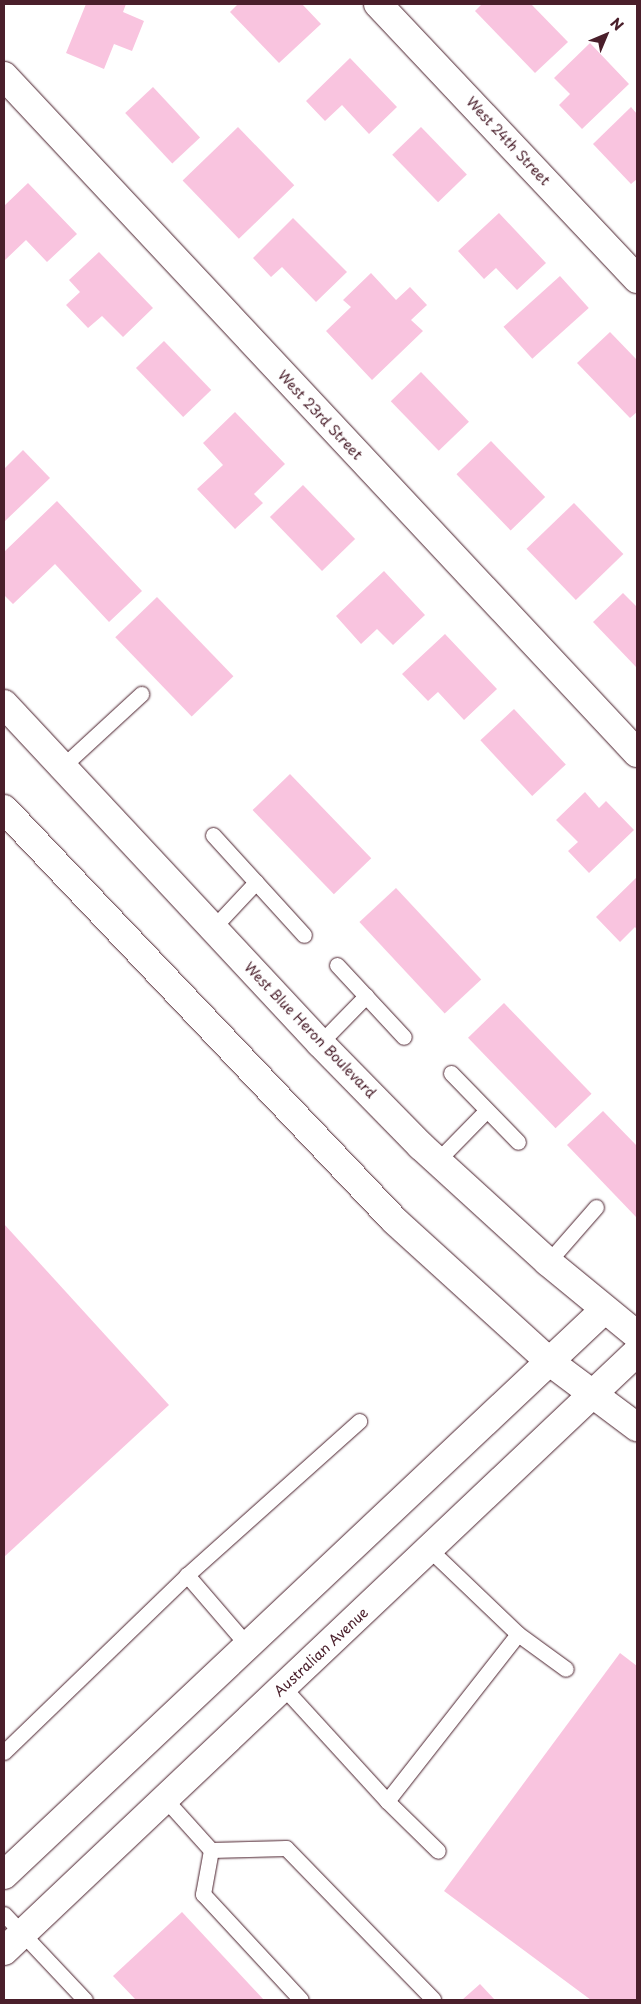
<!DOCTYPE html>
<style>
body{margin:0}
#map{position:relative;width:641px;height:2004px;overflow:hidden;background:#fff;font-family:"Playpen Sans",sans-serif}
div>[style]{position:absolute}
.building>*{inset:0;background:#f9c4df;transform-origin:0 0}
.roads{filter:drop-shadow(0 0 1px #4a1f2b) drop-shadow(0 0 1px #4a1f2b)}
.service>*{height:15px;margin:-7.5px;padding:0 7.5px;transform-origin:7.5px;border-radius:7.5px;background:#fff}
.minor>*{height:28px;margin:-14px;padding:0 14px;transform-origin:14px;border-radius:14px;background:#fff}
.secondary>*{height:28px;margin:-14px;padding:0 14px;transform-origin:14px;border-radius:14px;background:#fff}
.primary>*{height:28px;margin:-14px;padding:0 14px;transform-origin:14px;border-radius:14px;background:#fff}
span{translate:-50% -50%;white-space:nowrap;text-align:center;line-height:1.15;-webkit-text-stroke:4.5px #fff;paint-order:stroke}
.street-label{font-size:14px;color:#4a1f2b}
.frame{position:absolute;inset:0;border:5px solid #4a1f2b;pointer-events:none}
.north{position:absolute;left:581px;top:10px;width:50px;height:50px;-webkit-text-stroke:4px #fff;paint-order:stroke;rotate:45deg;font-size:14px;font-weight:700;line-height:20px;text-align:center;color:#4a1f2b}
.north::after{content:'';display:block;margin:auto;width:18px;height:22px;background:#4a1f2b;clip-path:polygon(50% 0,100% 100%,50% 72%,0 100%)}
</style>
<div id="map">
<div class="building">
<div style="clip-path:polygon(86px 4px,126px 4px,123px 12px,144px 21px,132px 51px,114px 44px,104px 69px,66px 53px)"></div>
<div style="clip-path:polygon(238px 4px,302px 4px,321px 24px,279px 63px,230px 12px)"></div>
<div style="clip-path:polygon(482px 4px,531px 4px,568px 42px,535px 73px,475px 11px)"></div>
<div style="clip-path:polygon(590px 43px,629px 84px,582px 129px,559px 105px,570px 94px,554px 78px)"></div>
<div style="clip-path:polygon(350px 58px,397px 107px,369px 134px,342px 105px,325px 121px,306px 101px)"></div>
<div style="left:153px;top:87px;width:69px;height:38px;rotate:47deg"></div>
<div style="clip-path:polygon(631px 107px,637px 114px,637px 179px,631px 184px,593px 144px)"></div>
<div style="left:238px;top:127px;width:81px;height:77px;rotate:46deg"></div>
<div style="left:421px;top:127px;width:66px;height:40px;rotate:46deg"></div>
<div style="clip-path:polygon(28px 183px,77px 234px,47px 262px,26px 240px,4px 261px,4px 206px)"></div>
<div style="clip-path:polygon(499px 213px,546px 263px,517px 290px,496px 268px,484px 279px,458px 251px)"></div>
<div style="clip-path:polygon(293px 218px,347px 272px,316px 302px,282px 267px,271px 277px,253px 258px)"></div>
<div style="clip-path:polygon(99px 252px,153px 308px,123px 337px,102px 316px,88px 328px,66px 305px,80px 292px,69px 280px)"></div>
<div style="clip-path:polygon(371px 273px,396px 300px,410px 287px,427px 305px,411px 320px,423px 331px,372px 380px,326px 331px,351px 307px,343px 300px)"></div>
<div style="left:560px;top:276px;width:43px;height:76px;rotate:48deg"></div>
<div style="clip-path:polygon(610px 332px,637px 360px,637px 412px,630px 418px,577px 363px)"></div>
<div style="left:164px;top:341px;width:68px;height:39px;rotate:46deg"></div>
<div style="left:421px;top:372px;width:69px;height:42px;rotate:46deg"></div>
<div style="clip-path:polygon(235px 412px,285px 464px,254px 494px,263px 503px,235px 529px,197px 489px,223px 465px,203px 443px)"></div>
<div style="left:491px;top:441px;width:78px;height:48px;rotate:46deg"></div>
<div style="clip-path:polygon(23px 450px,50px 478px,4px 522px,4px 469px)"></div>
<div style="left:303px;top:485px;width:75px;height:46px;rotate:46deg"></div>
<div style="clip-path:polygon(57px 501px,142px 591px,109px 622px,55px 564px,13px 604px,4px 595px,4px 552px)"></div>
<div style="left:574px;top:503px;width:71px;height:66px;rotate:46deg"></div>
<div style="clip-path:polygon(384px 571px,425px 615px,393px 645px,377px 629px,361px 644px,336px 616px)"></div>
<div style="clip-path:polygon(623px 593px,637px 607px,637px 668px,593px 622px)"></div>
<div style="left:157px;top:597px;width:110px;height:58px;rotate:46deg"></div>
<div style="clip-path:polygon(445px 634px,497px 689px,464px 720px,438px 692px,428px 701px,402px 674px)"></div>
<div style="left:514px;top:709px;width:76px;height:46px;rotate:47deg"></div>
<div style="left:290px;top:774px;width:117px;height:52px;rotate:46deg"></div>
<div style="clip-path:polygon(585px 792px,599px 808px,606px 801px,634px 830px,589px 873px,568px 851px,578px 842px,556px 820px)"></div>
<div style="clip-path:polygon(637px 877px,637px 930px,635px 927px,620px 942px,596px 917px)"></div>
<div style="left:396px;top:888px;width:125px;height:50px;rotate:47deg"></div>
<div style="left:504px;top:1003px;width:126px;height:50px;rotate:46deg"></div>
<div style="clip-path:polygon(603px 1111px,637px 1146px,637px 1218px,567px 1145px)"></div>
<div style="clip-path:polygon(4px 1224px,169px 1405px,4px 1557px)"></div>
<div style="clip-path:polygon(620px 1653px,637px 1666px,637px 2000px,591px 2000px,444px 1891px)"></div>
<div style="clip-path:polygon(182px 1912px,264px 2000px,136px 2000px,113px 1976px)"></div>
<div style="clip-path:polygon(480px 1984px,495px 2000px,462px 2000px)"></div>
</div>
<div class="roads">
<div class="service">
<div style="left:62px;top:767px;width:108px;rotate:-42.7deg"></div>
<div style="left:213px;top:835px;width:135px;rotate:47.7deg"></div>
<div style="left:213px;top:928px;width:63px;rotate:-46.9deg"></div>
<div style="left:337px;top:965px;width:98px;rotate:47.1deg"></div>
<div style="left:320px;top:1043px;width:66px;rotate:-45.6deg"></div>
<div style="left:451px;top:1073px;width:96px;rotate:45.8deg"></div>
<div style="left:437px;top:1161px;width:71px;rotate:-45.6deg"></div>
<div style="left:548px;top:1262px;width:73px;rotate:-48.9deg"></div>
<div style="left:518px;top:1634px;width:59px;rotate:36.1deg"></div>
<div style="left:248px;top:1646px;width:94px;rotate:-130.7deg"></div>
<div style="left:187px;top:1575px;width:231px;rotate:-41.8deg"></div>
<div style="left:283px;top:1687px;width:154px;rotate:47.6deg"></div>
<div style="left:387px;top:1801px;width:71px;rotate:44.4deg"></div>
<div style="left:4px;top:1752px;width:255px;rotate:-44deg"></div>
<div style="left:165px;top:1799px;width:69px;rotate:48deg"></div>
<div style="left:211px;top:1850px;width:45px;rotate:100.3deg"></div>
<div style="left:203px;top:1894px;width:144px;rotate:47.2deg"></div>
<div style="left:387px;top:1801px;width:212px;rotate:-51.9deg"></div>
<div style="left:518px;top:1634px;width:123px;rotate:-136.3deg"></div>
<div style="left:211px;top:1850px;width:75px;rotate:-1.5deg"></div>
<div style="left:286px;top:1848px;width:211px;rotate:45.8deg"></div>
<div style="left:4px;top:1914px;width:118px;rotate:46.7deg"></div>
</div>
<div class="minor">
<div style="left:378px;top:4px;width:378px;rotate:46.7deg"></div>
<div style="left:4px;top:76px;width:927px;rotate:46.92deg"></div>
</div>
<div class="secondary">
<div style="left:4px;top:1875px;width:824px;rotate:-43.28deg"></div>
<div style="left:4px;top:1951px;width:871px;rotate:-43.42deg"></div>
</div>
<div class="primary">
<div style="left:4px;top:704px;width:463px;rotate:47deg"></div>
<div style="left:320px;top:1043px;width:144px;rotate:45.6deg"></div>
<div style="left:421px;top:1146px;width:172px;rotate:42.4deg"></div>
<div style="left:548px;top:1262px;width:115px;rotate:39.4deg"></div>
<div style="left:4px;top:809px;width:568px;rotate:46.5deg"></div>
<div style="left:395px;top:1221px;width:210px;rotate:42.3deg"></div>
<div style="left:550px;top:1362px;width:109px;rotate:36.8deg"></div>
</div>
</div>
<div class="street-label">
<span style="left:508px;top:141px;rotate:47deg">West 24th Street</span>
<span style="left:320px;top:415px;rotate:47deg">West 23rd Street</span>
<span style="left:310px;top:1030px;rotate:46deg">West Blue Heron Boulevard</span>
<span style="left:321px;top:1652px;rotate:-43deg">Australian Avenue</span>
</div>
<div class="frame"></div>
<div class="north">N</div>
</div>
